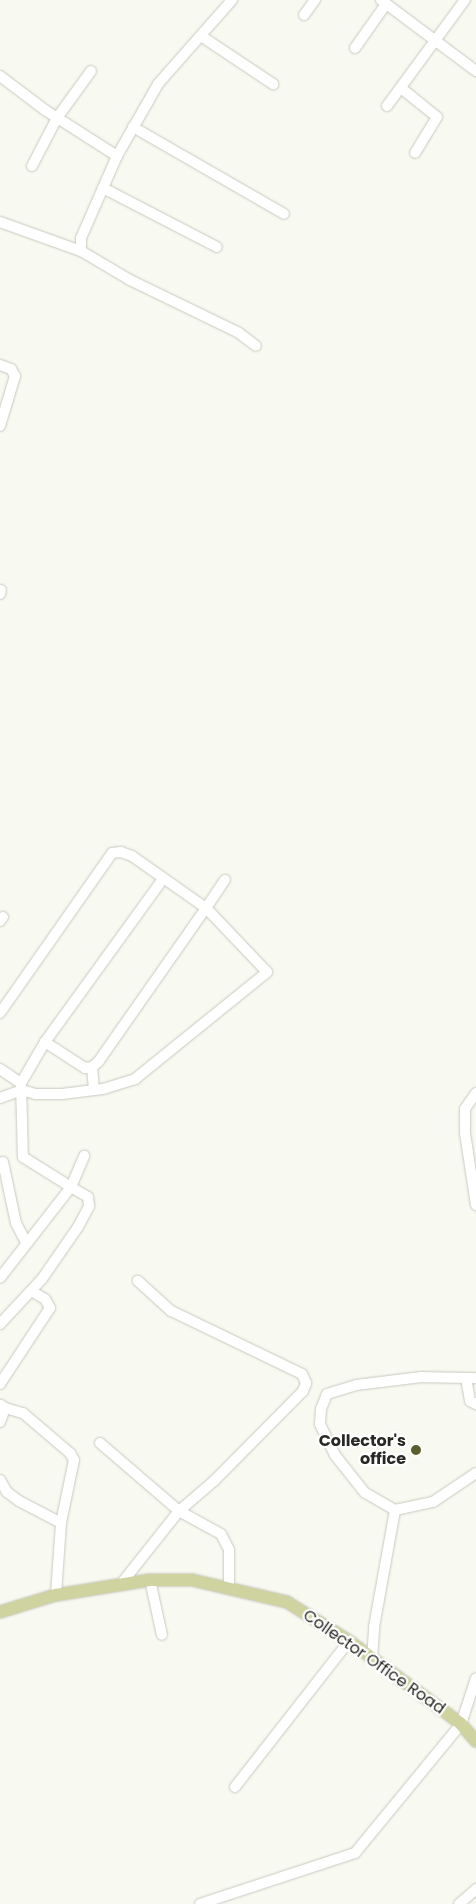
<!DOCTYPE html>
<style>
body{margin:0}
#map{position:relative;width:476px;height:1904px;overflow:hidden;background:#f8f9f0;font-family:Poppins,sans-serif}
div>[style]{position:absolute}
.roads{filter:drop-shadow(0 0 1px #c8c9c0) drop-shadow(0 0 1px #c8c9c0)}
.minor>*{height:10px;margin:-5px;padding:0 5px;transform-origin:5px;border-radius:5px;background:#fff}
.major>*{height:12px;margin:-6px;padding:0 6px;transform-origin:6px;border-radius:6px;background:#ced3a0}
.dots>*{width:14px;height:14px;translate:-50% -50%;box-sizing:border-box;border:2px solid #fff;border-radius:50%}
span{translate:-50% -50%;white-space:nowrap;text-align:center;line-height:1.15;-webkit-text-stroke:4.5px #fff;paint-order:stroke}
.poi-label{font-size:16px;color:#282825;font-weight:700}
.right{translate:-100% -50%;text-align:right}
.street-label{font-size:16px;color:#282825}
</style>
<div id="map">
<div class="roads">
<div class="minor">
<div style="left:381px;top:0;width:119px;rotate:36.8deg"></div>
<div style="left:304px;top:15px;width:19px;rotate:-54deg"></div>
<div style="left:201px;top:36px;width:87px;rotate:33.7deg"></div>
<div style="left:355px;top:48px;width:54px;rotate:-54.8deg"></div>
<div style="left:0;top:76px;width:56px;rotate:37.1deg"></div>
<div style="left:45px;top:110px;width:85px;rotate:32.6deg"></div>
<div style="left:117px;top:156px;width:83px;rotate:-60.3deg"></div>
<div style="left:158px;top:84px;width:112px;rotate:-48.6deg"></div>
<div style="left:401px;top:88px;width:46px;rotate:38.9deg"></div>
<div style="left:437px;top:117px;width:42px;rotate:121.4deg"></div>
<div style="left:387px;top:106px;width:132px;rotate:-53.7deg"></div>
<div style="left:133px;top:127px;width:174px;rotate:29.9deg"></div>
<div style="left:117px;top:156px;width:90px;rotate:113.7deg"></div>
<div style="left:81px;top:238px;width:13px;rotate:90deg"></div>
<div style="left:81px;top:251px;width:57px;rotate:30.6deg"></div>
<div style="left:130px;top:280px;width:121px;rotate:25.9deg"></div>
<div style="left:239px;top:333px;width:21px;rotate:37deg"></div>
<div style="left:32px;top:166px;width:54px;rotate:-62.5deg"></div>
<div style="left:57px;top:118px;width:58px;rotate:-54.1deg"></div>
<div style="left:103px;top:188px;width:128px;rotate:27.4deg"></div>
<div style="left:0;top:222px;width:86px;rotate:19.7deg"></div>
<div style="left:0;top:365px;width:12px;rotate:20deg"></div>
<div style="left:11px;top:369px;width:8px;rotate:60deg"></div>
<div style="left:15px;top:376px;width:52px;rotate:106.7deg"></div>
<div style="left:0;top:594px;width:4px;rotate:-76deg"></div>
<div style="left:0;top:921px;width:5px;rotate:-53deg"></div>
<div style="left:0;top:1013px;width:195px;rotate:-55deg"></div>
<div style="left:112px;top:853px;width:9px;rotate:-6deg"></div>
<div style="left:121px;top:852px;width:12px;rotate:20deg"></div>
<div style="left:132px;top:856px;width:90px;rotate:35.1deg"></div>
<div style="left:206px;top:908px;width:187px;rotate:125deg"></div>
<div style="left:99px;top:1061px;width:9px;rotate:139deg"></div>
<div style="left:92px;top:1067px;width:7px;rotate:172deg"></div>
<div style="left:85px;top:1068px;width:48px;rotate:-147deg"></div>
<div style="left:45px;top:1042px;width:48px;rotate:120.3deg"></div>
<div style="left:45px;top:1042px;width:201px;rotate:-54.1deg"></div>
<div style="left:92px;top:1067px;width:23px;rotate:85deg"></div>
<div style="left:0;top:1069px;width:25px;rotate:34deg"></div>
<div style="left:21px;top:1083px;width:74px;rotate:88.5deg"></div>
<div style="left:23px;top:1157px;width:57px;rotate:32deg"></div>
<div style="left:71px;top:1187px;width:115px;rotate:128deg"></div>
<div style="left:476px;top:1093px;width:19px;rotate:125deg"></div>
<div style="left:465px;top:1109px;width:24px;rotate:90deg"></div>
<div style="left:465px;top:1133px;width:73px;rotate:81.3deg"></div>
<div style="left:0;top:1098px;width:23px;rotate:-20deg"></div>
<div style="left:22px;top:1090px;width:14px;rotate:17deg"></div>
<div style="left:35px;top:1094px;width:27px"></div>
<div style="left:62px;top:1094px;width:41px;rotate:-7deg"></div>
<div style="left:103px;top:1089px;width:34px;rotate:-17deg"></div>
<div style="left:135px;top:1079px;width:170px;rotate:-39deg"></div>
<div style="left:267px;top:972px;width:88px;rotate:-133.6deg"></div>
<div style="left:206px;top:908px;width:34px;rotate:-56deg"></div>
<div style="left:3px;top:1162px;width:62px;rotate:78deg"></div>
<div style="left:16px;top:1223px;width:20px;rotate:63deg"></div>
<div style="left:0;top:1324px;width:62px;rotate:-47deg"></div>
<div style="left:42px;top:1279px;width:63px;rotate:-55.3deg"></div>
<div style="left:78px;top:1227px;width:24px;rotate:-62deg"></div>
<div style="left:89px;top:1206px;width:9px;rotate:-96deg"></div>
<div style="left:88px;top:1197px;width:20px;rotate:-150deg"></div>
<div style="left:71px;top:1187px;width:34px;rotate:-67deg"></div>
<div style="left:466px;top:1378px;width:23px;rotate:80deg"></div>
<div style="left:470px;top:1401px;width:7px;rotate:27deg"></div>
<div style="left:0;top:1384px;width:91px;rotate:-56.7deg"></div>
<div style="left:50px;top:1308px;width:10px;rotate:-119deg"></div>
<div style="left:45px;top:1299px;width:16px;rotate:-150deg"></div>
<div style="left:5px;top:1408px;width:19px;rotate:16deg"></div>
<div style="left:23px;top:1413px;width:62px;rotate:40.4deg"></div>
<div style="left:70px;top:1453px;width:8px;rotate:60deg"></div>
<div style="left:74px;top:1460px;width:64px;rotate:101.7deg"></div>
<div style="left:0;top:1422px;width:15px;rotate:-70deg"></div>
<div style="left:5px;top:1408px;width:5px;rotate:-143deg"></div>
<div style="left:100px;top:1443px;width:104px;rotate:40.7deg"></div>
<div style="left:179px;top:1511px;width:48px;rotate:28.7deg"></div>
<div style="left:221px;top:1534px;width:18px;rotate:63deg"></div>
<div style="left:229px;top:1550px;width:37px;rotate:90deg"></div>
<div style="left:0;top:1480px;width:14px;rotate:60deg"></div>
<div style="left:7px;top:1492px;width:15px;rotate:37deg"></div>
<div style="left:19px;top:1501px;width:47px;rotate:27.6deg"></div>
<div style="left:61px;top:1523px;width:72px;rotate:94deg"></div>
<div style="left:395px;top:1510px;width:39px;rotate:-12deg"></div>
<div style="left:433px;top:1502px;width:52px;rotate:-34deg"></div>
<div style="left:150px;top:1580px;width:56px;rotate:77.7deg"></div>
<div style="left:121px;top:1584px;width:93px;rotate:-51.5deg"></div>
<div style="left:179px;top:1511px;width:46px;rotate:-40.6deg"></div>
<div style="left:214px;top:1481px;width:127px;rotate:-45.3deg"></div>
<div style="left:303px;top:1391px;width:9px;rotate:-69deg"></div>
<div style="left:306px;top:1383px;width:10px;rotate:-114deg"></div>
<div style="left:302px;top:1374px;width:145px;rotate:-154.3deg"></div>
<div style="left:171px;top:1311px;width:45px;rotate:-137.7deg"></div>
<div style="left:372px;top:1659px;width:32px;rotate:-86deg"></div>
<div style="left:374px;top:1627px;width:119px;rotate:-79.8deg"></div>
<div style="left:395px;top:1510px;width:34px;rotate:-150deg"></div>
<div style="left:365px;top:1493px;width:48px;rotate:-128.3deg"></div>
<div style="left:335px;top:1455px;width:34px;rotate:-116deg"></div>
<div style="left:320px;top:1424px;width:15px;rotate:-86deg"></div>
<div style="left:321px;top:1409px;width:16px;rotate:-68deg"></div>
<div style="left:327px;top:1394px;width:30px;rotate:-17deg"></div>
<div style="left:356px;top:1385px;width:66px;rotate:-6.9deg"></div>
<div style="left:422px;top:1377px;width:54px;rotate:1.1deg"></div>
<div style="left:235px;top:1787px;width:185px;rotate:-52deg"></div>
<div style="left:200px;top:1904px;width:163px;rotate:-18.2deg"></div>
<div style="left:355px;top:1853px;width:167px;rotate:-50.6deg"></div>
<div style="left:461px;top:1724px;width:48px;rotate:-71.9deg"></div>
<div style="left:459px;top:1904px;width:23px;rotate:-41deg"></div>
</div>
<div class="major">
<div style="left:0;top:1612px;width:59px;rotate:-16.9deg"></div>
<div style="left:56px;top:1595px;width:95px;rotate:-9.1deg"></div>
<div style="left:150px;top:1580px;width:42px"></div>
<div style="left:192px;top:1580px;width:98px;rotate:13deg"></div>
<div style="left:287px;top:1602px;width:73px;rotate:32.2deg"></div>
<div style="left:349px;top:1641px;width:139px;rotate:36.5deg"></div>
<div style="left:461px;top:1724px;width:23px;rotate:49deg"></div>
</div>
</div>
<div class="dots">
<div style="left:416px;top:1450px;background:#5a5e2c"></div>
</div>
<div class="poi-label">
<span class="right" style="left:406px;top:1450px">Collector's<br>office</span>
</div>
<div class="street-label">
<span style="left:374px;top:1662px;rotate:35deg">Collector Office Road</span>
</div>
</div>
